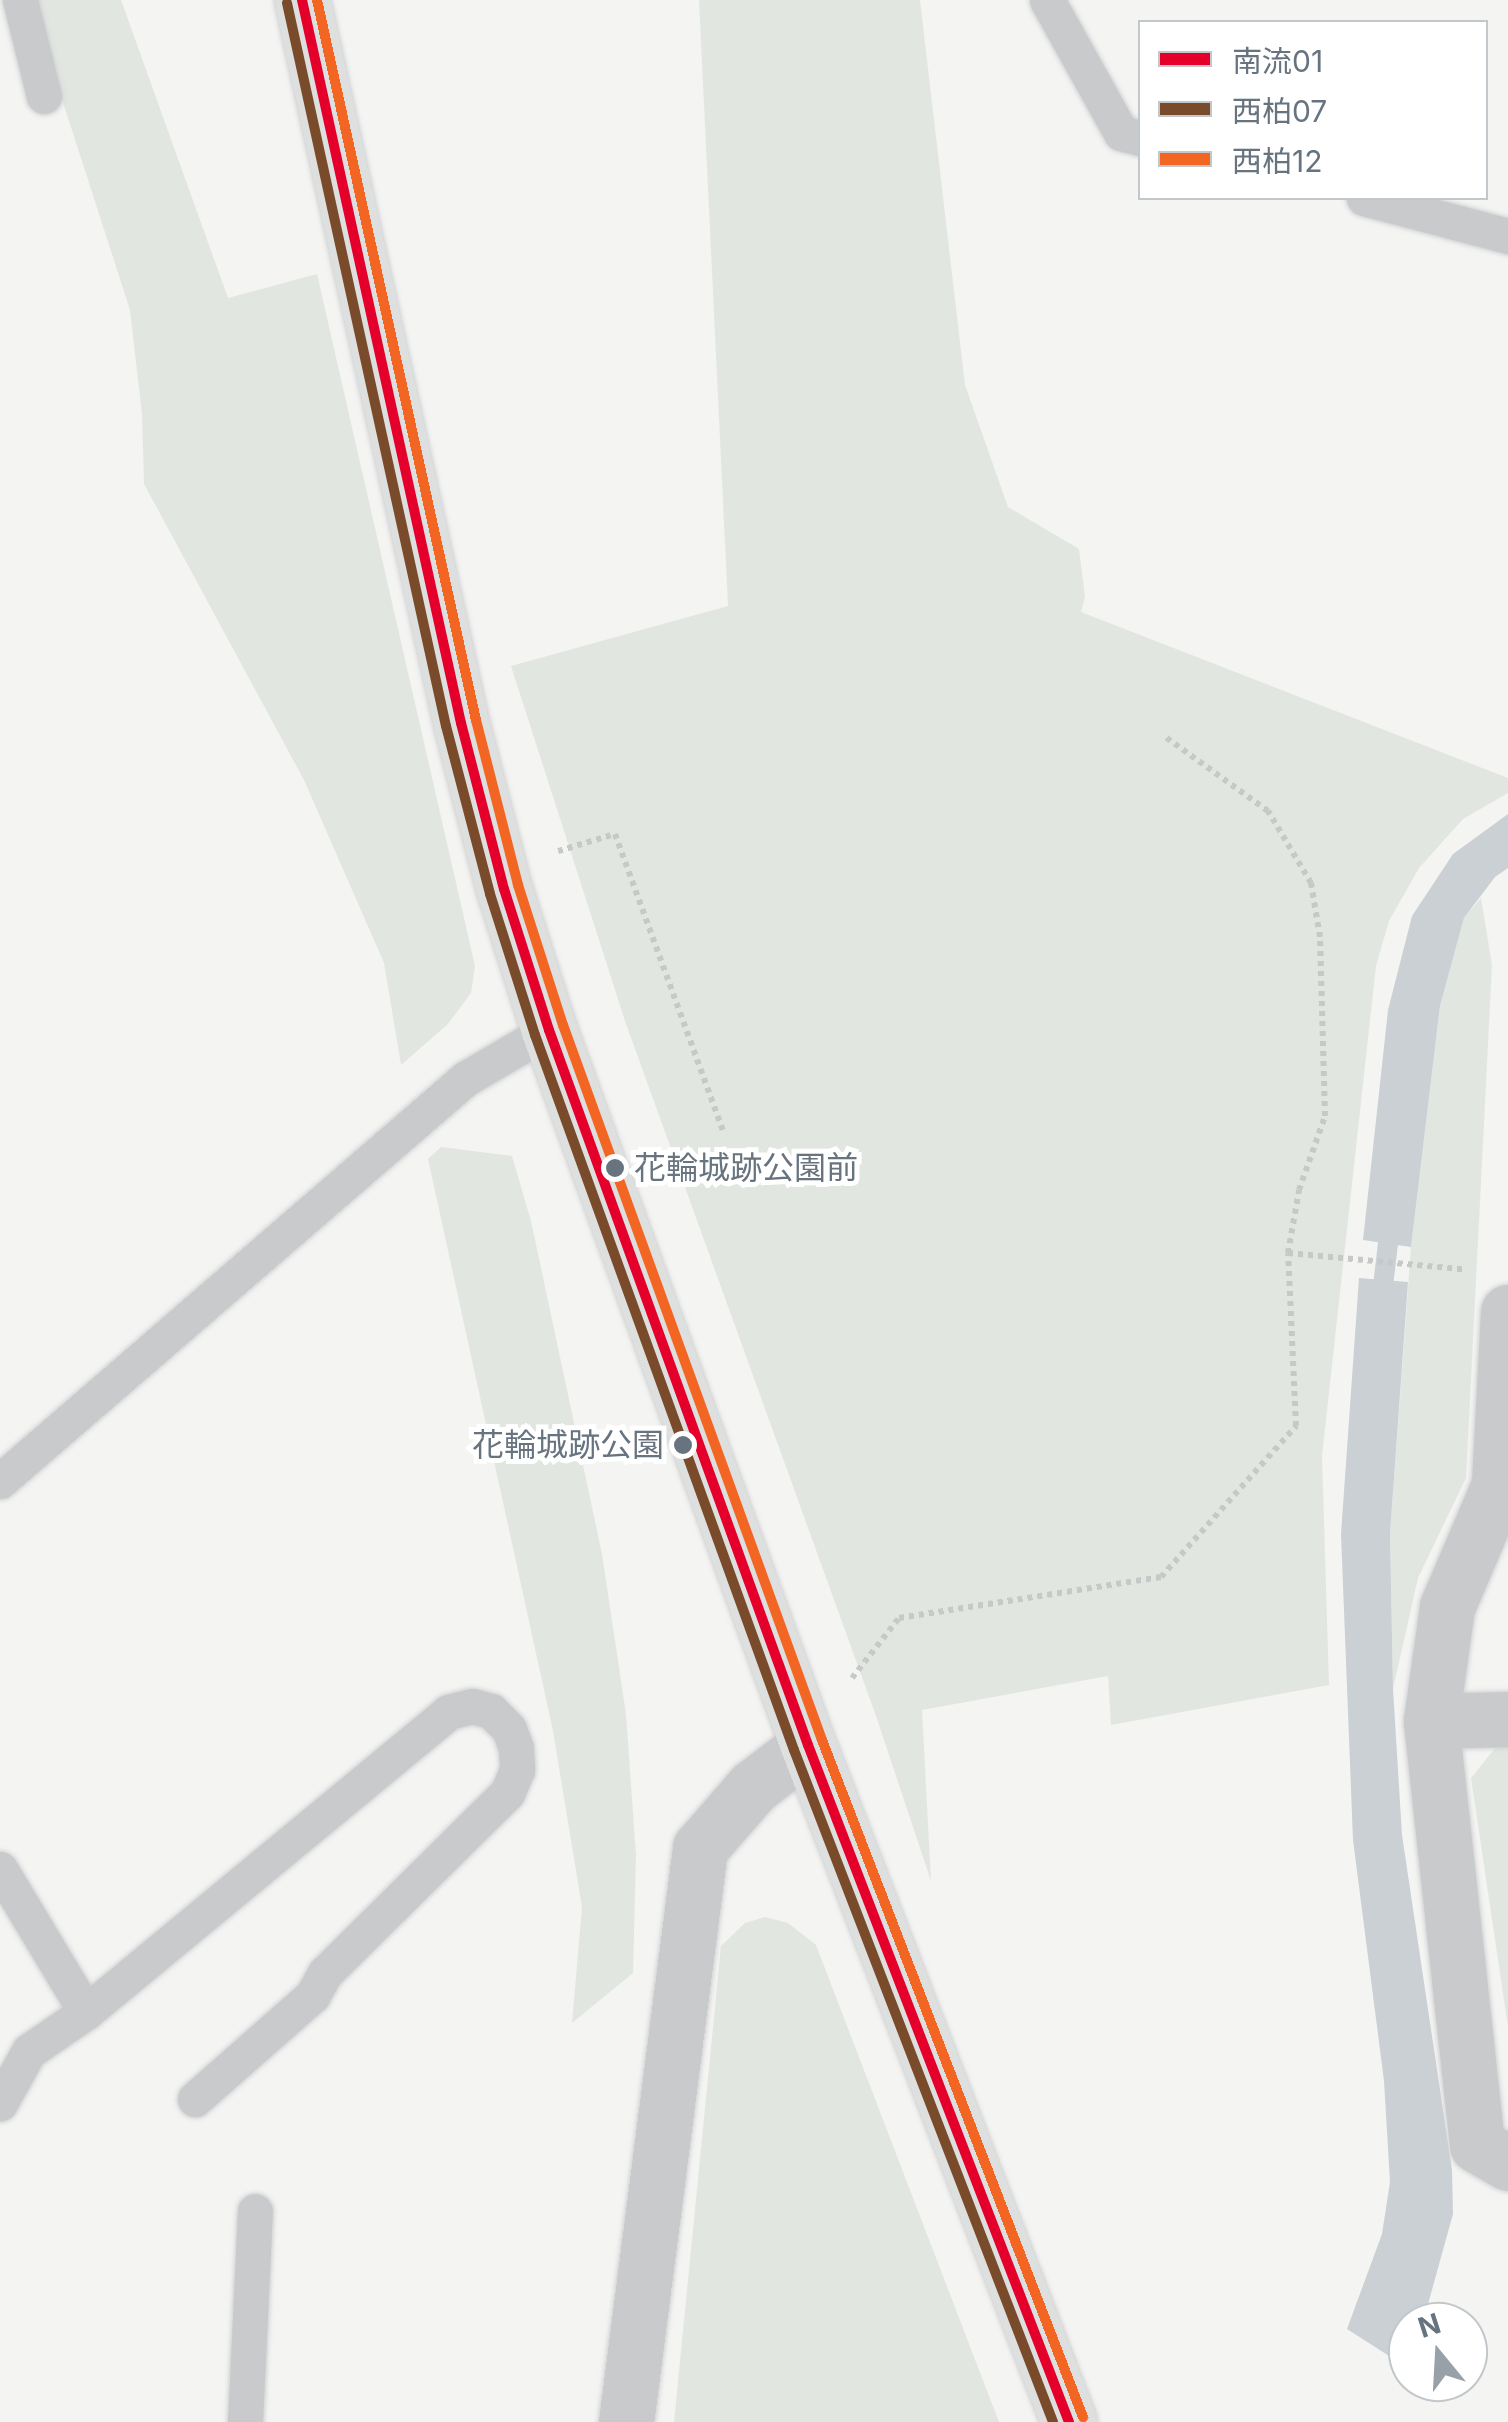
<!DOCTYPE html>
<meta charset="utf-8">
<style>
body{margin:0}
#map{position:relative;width:1508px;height:2422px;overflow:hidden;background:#f4f4f3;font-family:Inter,"Noto Sans JP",sans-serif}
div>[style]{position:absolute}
.green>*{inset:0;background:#e2e6e1}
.water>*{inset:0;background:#cad0d4}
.stream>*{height:20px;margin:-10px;padding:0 10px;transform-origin:10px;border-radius:10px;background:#cad0d4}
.path>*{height:6px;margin-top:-3px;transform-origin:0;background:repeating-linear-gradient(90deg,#c7c8c8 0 5px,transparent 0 10px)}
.roads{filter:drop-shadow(0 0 2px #d1d2d3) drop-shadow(0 0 2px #d1d2d3)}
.service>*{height:35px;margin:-17.5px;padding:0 17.5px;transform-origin:17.5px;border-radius:17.5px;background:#c9cacb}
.minor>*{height:55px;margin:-27.5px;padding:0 27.5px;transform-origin:27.5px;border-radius:27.5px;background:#c9cacb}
.tertiary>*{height:55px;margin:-27.5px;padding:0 27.5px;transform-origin:27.5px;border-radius:27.5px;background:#c9cacb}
.primary>*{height:55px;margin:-27.5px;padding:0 27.5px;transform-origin:27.5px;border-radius:27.5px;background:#dedfdf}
.bus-1>*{height:10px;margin:-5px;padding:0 5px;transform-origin:5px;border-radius:5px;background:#e4002b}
.bus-2>*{height:10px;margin:-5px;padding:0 5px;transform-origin:5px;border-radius:5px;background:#7a4b2a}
.bus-3>*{height:10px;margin:-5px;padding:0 5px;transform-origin:5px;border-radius:5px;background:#f26522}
.dots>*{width:28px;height:28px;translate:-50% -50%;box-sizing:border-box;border:5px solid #fff;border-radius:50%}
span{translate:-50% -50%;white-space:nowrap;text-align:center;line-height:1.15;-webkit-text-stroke:10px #fff;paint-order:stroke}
.bus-label{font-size:32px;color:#677480}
.left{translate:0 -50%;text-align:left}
.right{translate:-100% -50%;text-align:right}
.legend{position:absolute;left:1138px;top:20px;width:350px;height:180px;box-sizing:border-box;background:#fff;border:2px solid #c2c7cc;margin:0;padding:12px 18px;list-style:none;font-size:30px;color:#677480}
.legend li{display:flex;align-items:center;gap:20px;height:50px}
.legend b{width:50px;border:2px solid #c2c7cc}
.north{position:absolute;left:1388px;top:2302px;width:100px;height:100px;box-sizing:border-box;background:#fff;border:2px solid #c2c7cc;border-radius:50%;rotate:342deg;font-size:28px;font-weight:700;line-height:40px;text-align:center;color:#677480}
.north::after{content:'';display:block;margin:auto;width:35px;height:45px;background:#98a1a8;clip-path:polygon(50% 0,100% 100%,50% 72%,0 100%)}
</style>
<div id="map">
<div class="green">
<div style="clip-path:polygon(37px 0,121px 0,228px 298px,317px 274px,475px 966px,471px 993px,448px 1024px,401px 1065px,384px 963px,304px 780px,144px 484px,142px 414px,130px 310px,59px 90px)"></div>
<div style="clip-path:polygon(699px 0,920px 0,965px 385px,1008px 507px,1079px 549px,1085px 597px,1081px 612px,1508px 778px,1508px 793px,1463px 819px,1419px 868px,1389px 921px,1376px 966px,1322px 1456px,1329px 1685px,1111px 1725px,1108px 1676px,922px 1710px,931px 1881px,876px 1716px,626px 1024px,511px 666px,728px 606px)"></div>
<div style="clip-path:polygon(1481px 898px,1492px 965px,1466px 1478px,1418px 1578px,1393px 1689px,1390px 1534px,1411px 1247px,1440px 1006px,1464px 918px)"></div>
<div style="clip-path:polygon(441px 1147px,512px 1156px,531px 1221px,602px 1554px,626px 1714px,636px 1855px,633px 1973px,572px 2023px,582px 1907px,553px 1731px,428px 1159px)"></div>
<div style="clip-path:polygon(1500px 1742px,1508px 1742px,1508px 2027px,1471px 1778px)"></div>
<div style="clip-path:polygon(765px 1917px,788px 1923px,816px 1945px,999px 2422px,674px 2422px,721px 1946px,745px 1923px)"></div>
</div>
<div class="water">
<div style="clip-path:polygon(1508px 814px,1508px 868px,1495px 877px,1464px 918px,1440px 1006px,1411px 1247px,1363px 1240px,1388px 1010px,1412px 916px,1453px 854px)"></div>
<div style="clip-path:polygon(1359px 1278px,1408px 1282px,1390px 1534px,1393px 1689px,1402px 1835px,1452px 2170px,1453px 2214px,1425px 2315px,1420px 2322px,1408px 2322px,1408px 2342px,1397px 2361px,1347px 2329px,1382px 2234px,1390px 2182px,1384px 2081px,1353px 1840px,1341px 1534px)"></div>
</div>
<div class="stream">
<div style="left:1381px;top:1303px;width:86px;rotate:-83.3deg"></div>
</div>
<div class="path">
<div style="left:558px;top:851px;width:59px;rotate:-16.6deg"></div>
<div style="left:615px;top:834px;width:315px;rotate:70deg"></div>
<div style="left:1288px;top:1253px;width:175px;rotate:5.3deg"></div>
<div style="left:852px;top:1678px;width:76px;rotate:-51.9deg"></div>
<div style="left:899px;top:1618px;width:265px;rotate:-8.9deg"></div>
<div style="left:1161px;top:1577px;width:203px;rotate:-48.2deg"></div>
<div style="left:1296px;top:1426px;width:173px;rotate:-92.6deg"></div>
<div style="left:1288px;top:1253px;width:64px;rotate:-80.1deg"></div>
<div style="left:1299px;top:1190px;width:78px;rotate:-70.6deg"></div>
<div style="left:1325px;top:1116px;width:179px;rotate:-91.6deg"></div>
<div style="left:1320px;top:937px;width:55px;rotate:-99.5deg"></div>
<div style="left:1311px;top:883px;width:84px;rotate:-120.8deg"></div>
<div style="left:1268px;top:811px;width:128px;rotate:-144.2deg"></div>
</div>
<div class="roads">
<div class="service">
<div style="left:20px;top:0;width:99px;rotate:76deg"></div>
<div style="left:1047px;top:0;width:152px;rotate:60.9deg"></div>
<div style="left:1121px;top:133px;width:20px;rotate:15deg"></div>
<div style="left:1364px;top:198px;width:149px;rotate:14.8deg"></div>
<div style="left:0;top:1481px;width:615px;rotate:-40.84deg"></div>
<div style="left:465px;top:1079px;width:97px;rotate:-30.3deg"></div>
<div style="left:0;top:1869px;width:167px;rotate:59deg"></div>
<div style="left:86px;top:2012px;width:69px;rotate:145.6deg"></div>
<div style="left:29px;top:2051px;width:60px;rotate:119.1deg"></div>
<div style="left:86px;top:2012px;width:470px;rotate:-39.6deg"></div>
<div style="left:448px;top:1712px;width:25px;rotate:-14deg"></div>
<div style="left:472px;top:1706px;width:20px;rotate:15deg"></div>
<div style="left:491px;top:1711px;width:25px;rotate:45deg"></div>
<div style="left:509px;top:1729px;width:20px;rotate:70deg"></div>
<div style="left:516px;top:1748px;width:22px;rotate:87deg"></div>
<div style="left:517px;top:1770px;width:25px;rotate:113deg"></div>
<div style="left:507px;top:1793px;width:256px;rotate:135.3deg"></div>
<div style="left:325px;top:1973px;width:26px;rotate:119deg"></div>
<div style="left:312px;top:1996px;width:156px;rotate:138.6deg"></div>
<div style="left:245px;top:2422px;width:211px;rotate:-87.3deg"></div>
</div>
<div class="minor">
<div style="left:1508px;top:1312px;width:173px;rotate:93deg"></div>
<div style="left:1499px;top:1485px;width:133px;rotate:113.1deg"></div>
<div style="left:1447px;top:1607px;width:115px;rotate:98deg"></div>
<div style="left:1431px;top:1721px;width:426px;rotate:83.8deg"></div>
<div style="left:1477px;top:2145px;width:36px;rotate:30deg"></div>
<div style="left:1431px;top:1721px;width:77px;rotate:-1.5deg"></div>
</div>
<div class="tertiary">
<div style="left:626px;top:2422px;width:579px;rotate:-82.65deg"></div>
<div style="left:700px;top:1848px;width:81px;rotate:-49deg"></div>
<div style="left:753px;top:1787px;width:69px;rotate:-37.4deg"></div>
</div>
<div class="primary">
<div style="left:302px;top:0;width:740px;rotate:77.6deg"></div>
<div style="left:461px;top:723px;width:171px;rotate:75.5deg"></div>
<div style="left:504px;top:889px;width:148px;rotate:72.3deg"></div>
<div style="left:549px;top:1030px;width:760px;rotate:70.09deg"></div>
<div style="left:808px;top:1745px;width:726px;rotate:68.92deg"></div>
</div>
</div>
<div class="bus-1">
<div style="left:302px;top:0;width:740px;rotate:77.6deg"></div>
<div style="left:461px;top:723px;width:171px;rotate:75.5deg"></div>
<div style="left:504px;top:889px;width:148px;rotate:72.3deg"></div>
<div style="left:549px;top:1030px;width:760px;rotate:70.09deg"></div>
<div style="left:808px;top:1745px;width:726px;rotate:68.92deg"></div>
</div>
<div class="bus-2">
<div style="left:287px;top:3px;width:740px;rotate:77.6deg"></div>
<div style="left:446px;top:726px;width:174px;rotate:75.3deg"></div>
<div style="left:490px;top:894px;width:148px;rotate:72.3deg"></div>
<div style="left:535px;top:1035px;width:760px;rotate:70.09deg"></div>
<div style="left:794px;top:1750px;width:720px;rotate:68.92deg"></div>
</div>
<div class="bus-3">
<div style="left:317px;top:0;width:737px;rotate:77.55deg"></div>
<div style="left:476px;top:720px;width:170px;rotate:75.7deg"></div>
<div style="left:518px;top:885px;width:147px;rotate:72.2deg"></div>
<div style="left:563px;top:1025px;width:760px;rotate:70.09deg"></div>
<div style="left:822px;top:1740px;width:726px;rotate:68.92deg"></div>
</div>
<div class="dots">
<div style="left:615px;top:1168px;background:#677480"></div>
<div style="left:683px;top:1445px;background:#677480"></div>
</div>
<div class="bus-label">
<span class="left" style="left:634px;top:1168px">花輪城跡公園前</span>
<span class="right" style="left:664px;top:1445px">花輪城跡公園</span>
</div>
<ul class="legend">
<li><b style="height:12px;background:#e4002b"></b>南流01</li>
<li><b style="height:12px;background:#7a4b2a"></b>西柏07</li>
<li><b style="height:12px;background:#f26522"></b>西柏12</li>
</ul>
<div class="north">N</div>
</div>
